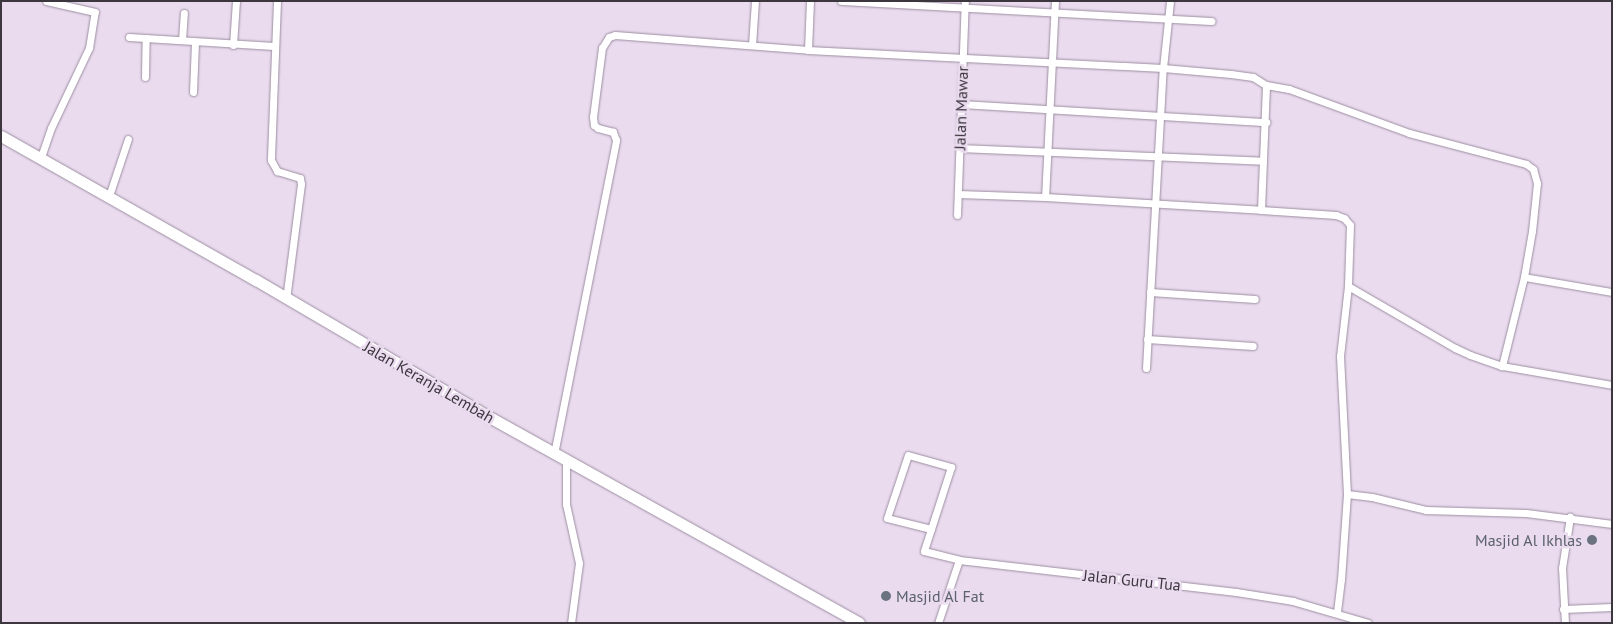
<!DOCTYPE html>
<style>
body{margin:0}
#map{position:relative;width:1613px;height:624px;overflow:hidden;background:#eadbef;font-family:"PT Sans",sans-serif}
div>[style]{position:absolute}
.roads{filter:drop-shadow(0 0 1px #9c8ea1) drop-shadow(0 0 1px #9c8ea1)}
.street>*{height:7px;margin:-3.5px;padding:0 3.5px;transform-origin:3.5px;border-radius:3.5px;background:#fff}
.primary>*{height:11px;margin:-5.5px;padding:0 5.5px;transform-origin:5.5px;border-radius:5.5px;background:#fff}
.dots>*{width:14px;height:14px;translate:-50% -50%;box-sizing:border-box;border:2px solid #eadbef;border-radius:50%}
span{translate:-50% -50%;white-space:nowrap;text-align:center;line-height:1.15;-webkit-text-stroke:5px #eadbef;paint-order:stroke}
.street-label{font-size:16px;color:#3c373e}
.worship-label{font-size:16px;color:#5b616d}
.right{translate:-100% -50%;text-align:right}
.left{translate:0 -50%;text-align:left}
.frame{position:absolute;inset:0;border:2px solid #3c373e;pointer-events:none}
</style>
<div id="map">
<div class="roads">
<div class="street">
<div style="left:277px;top:1px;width:159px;rotate:92.2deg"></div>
<div style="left:271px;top:160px;width:13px;rotate:61deg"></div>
<div style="left:277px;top:171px;width:24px;rotate:17deg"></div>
<div style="left:300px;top:178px;width:6px;rotate:81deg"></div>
<div style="left:301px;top:184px;width:116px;rotate:97.4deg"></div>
<div style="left:841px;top:1px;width:371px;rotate:3.1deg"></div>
<div style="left:1055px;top:1px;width:196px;rotate:92.9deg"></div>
<div style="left:1045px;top:197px;width:216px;rotate:3.4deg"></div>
<div style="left:1261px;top:210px;width:125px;rotate:-87.7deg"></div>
<div style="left:129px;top:37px;width:145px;rotate:3.6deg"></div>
<div style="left:182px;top:40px;width:27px;rotate:-86deg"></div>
<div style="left:233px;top:45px;width:44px;rotate:-86.1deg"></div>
<div style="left:752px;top:45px;width:44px;rotate:-86.1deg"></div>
<div style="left:808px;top:50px;width:49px;rotate:-87.7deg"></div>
<div style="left:145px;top:77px;width:39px;rotate:-89deg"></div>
<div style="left:193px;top:92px;width:50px;rotate:-87.7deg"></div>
<div style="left:961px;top:104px;width:306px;rotate:3.4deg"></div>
<div style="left:959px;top:148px;width:304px;rotate:2.4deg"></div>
<div style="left:41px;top:157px;width:31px;rotate:-71deg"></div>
<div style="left:51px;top:128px;width:89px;rotate:-64.6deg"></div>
<div style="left:89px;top:48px;width:36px;rotate:-81deg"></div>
<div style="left:95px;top:12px;width:50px;rotate:-167.3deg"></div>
<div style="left:958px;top:194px;width:87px;rotate:2deg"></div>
<div style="left:109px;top:196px;width:60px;rotate:-71.6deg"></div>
<div style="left:1261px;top:210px;width:75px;rotate:3.8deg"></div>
<div style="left:1336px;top:215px;width:9px;rotate:21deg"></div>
<div style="left:1344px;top:218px;width:9px;rotate:49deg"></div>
<div style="left:1350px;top:225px;width:61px;rotate:91.9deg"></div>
<div style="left:1348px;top:286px;width:70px;rotate:96.5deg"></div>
<div style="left:1340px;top:356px;width:138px;rotate:87.1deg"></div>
<div style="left:1347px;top:494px;width:85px;rotate:94deg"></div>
<div style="left:1341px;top:579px;width:34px;rotate:97deg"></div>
<div style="left:957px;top:215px;width:214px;rotate:-87.9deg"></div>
<div style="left:1524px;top:277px;width:89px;rotate:9.7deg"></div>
<div style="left:1348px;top:286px;width:124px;rotate:30.1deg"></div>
<div style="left:1455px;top:348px;width:17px;rotate:25deg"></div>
<div style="left:1470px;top:355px;width:34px;rotate:19deg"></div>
<div style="left:1150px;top:292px;width:105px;rotate:3.8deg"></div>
<div style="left:1147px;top:339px;width:106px;rotate:3.8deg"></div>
<div style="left:1146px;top:368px;width:300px;rotate:-86.8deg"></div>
<div style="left:1163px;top:68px;width:67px;rotate:-84deg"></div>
<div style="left:554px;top:454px;width:320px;rotate:-78.8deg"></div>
<div style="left:616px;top:140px;width:9px;rotate:-111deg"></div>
<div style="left:613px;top:132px;width:16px;rotate:-165deg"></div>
<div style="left:598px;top:128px;width:5px;rotate:-143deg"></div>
<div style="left:594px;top:125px;width:8px;rotate:-97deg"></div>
<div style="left:593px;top:117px;width:70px;rotate:-82.6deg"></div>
<div style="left:602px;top:48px;width:13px;rotate:-58deg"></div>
<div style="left:609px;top:37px;width:6px;rotate:-18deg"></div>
<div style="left:615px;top:35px;width:194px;rotate:4.4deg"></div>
<div style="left:808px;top:50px;width:355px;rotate:2.9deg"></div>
<div style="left:1163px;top:68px;width:68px;rotate:5deg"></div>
<div style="left:1231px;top:74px;width:22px;rotate:8deg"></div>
<div style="left:1253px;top:77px;width:15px;rotate:32deg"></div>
<div style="left:1266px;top:85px;width:23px;rotate:10deg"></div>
<div style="left:1289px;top:89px;width:128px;rotate:20.1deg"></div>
<div style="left:1409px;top:133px;width:121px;rotate:14.8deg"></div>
<div style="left:1526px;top:164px;width:9px;rotate:36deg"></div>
<div style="left:1533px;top:169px;width:15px;rotate:74deg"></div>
<div style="left:1537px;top:183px;width:48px;rotate:95.9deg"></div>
<div style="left:1532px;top:231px;width:47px;rotate:99.9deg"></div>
<div style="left:1524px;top:277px;width:92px;rotate:103.9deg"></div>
<div style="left:1502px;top:366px;width:112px;rotate:9.8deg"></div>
<div style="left:566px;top:460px;width:44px;rotate:90deg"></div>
<div style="left:566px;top:504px;width:60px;rotate:77.6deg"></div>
<div style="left:579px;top:563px;width:61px;rotate:97.6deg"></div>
<div style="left:1347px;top:494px;width:25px;rotate:7deg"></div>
<div style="left:1372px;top:497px;width:56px;rotate:13.5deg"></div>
<div style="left:1426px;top:510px;width:100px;rotate:1.7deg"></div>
<div style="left:1526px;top:513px;width:87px;rotate:7.3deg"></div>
<div style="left:931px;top:529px;width:45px;rotate:-166deg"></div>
<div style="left:887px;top:518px;width:66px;rotate:-71.6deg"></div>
<div style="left:908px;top:455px;width:45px;rotate:15.6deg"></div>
<div style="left:951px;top:467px;width:65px;rotate:107.9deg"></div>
<div style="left:931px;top:529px;width:23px;rotate:108deg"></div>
<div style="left:924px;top:551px;width:36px;rotate:14deg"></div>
<div style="left:1563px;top:609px;width:49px;rotate:-2.3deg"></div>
<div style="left:938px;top:623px;width:66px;rotate:-71.6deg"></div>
<div style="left:959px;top:560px;width:279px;rotate:6.6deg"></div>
<div style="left:1236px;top:592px;width:58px;rotate:9deg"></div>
<div style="left:1293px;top:601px;width:78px;rotate:16.3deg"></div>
<div style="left:1565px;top:623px;width:55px;rotate:-93.1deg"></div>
<div style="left:1562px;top:568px;width:52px;rotate:-81.1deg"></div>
</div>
<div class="primary">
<div style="left:1px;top:136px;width:293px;rotate:29.5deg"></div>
<div style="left:256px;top:280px;width:264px;rotate:30.4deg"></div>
<div style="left:484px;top:414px;width:429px;rotate:29.1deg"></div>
</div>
</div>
<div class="dots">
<div style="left:1592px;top:540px;background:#6b7280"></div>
<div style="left:886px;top:596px;background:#6b7280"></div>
</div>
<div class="street-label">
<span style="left:961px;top:108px;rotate:-88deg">Jalan Mawar</span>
<span style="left:429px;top:382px;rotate:30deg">Jalan Keranja Lembah</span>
<span style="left:1132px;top:580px;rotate:6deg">Jalan Guru Tua</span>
</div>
<div class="worship-label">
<span class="right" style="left:1582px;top:540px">Masjid Al Ikhlas</span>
<span class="left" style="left:896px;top:596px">Masjid Al Fat</span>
</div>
<div class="frame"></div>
</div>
